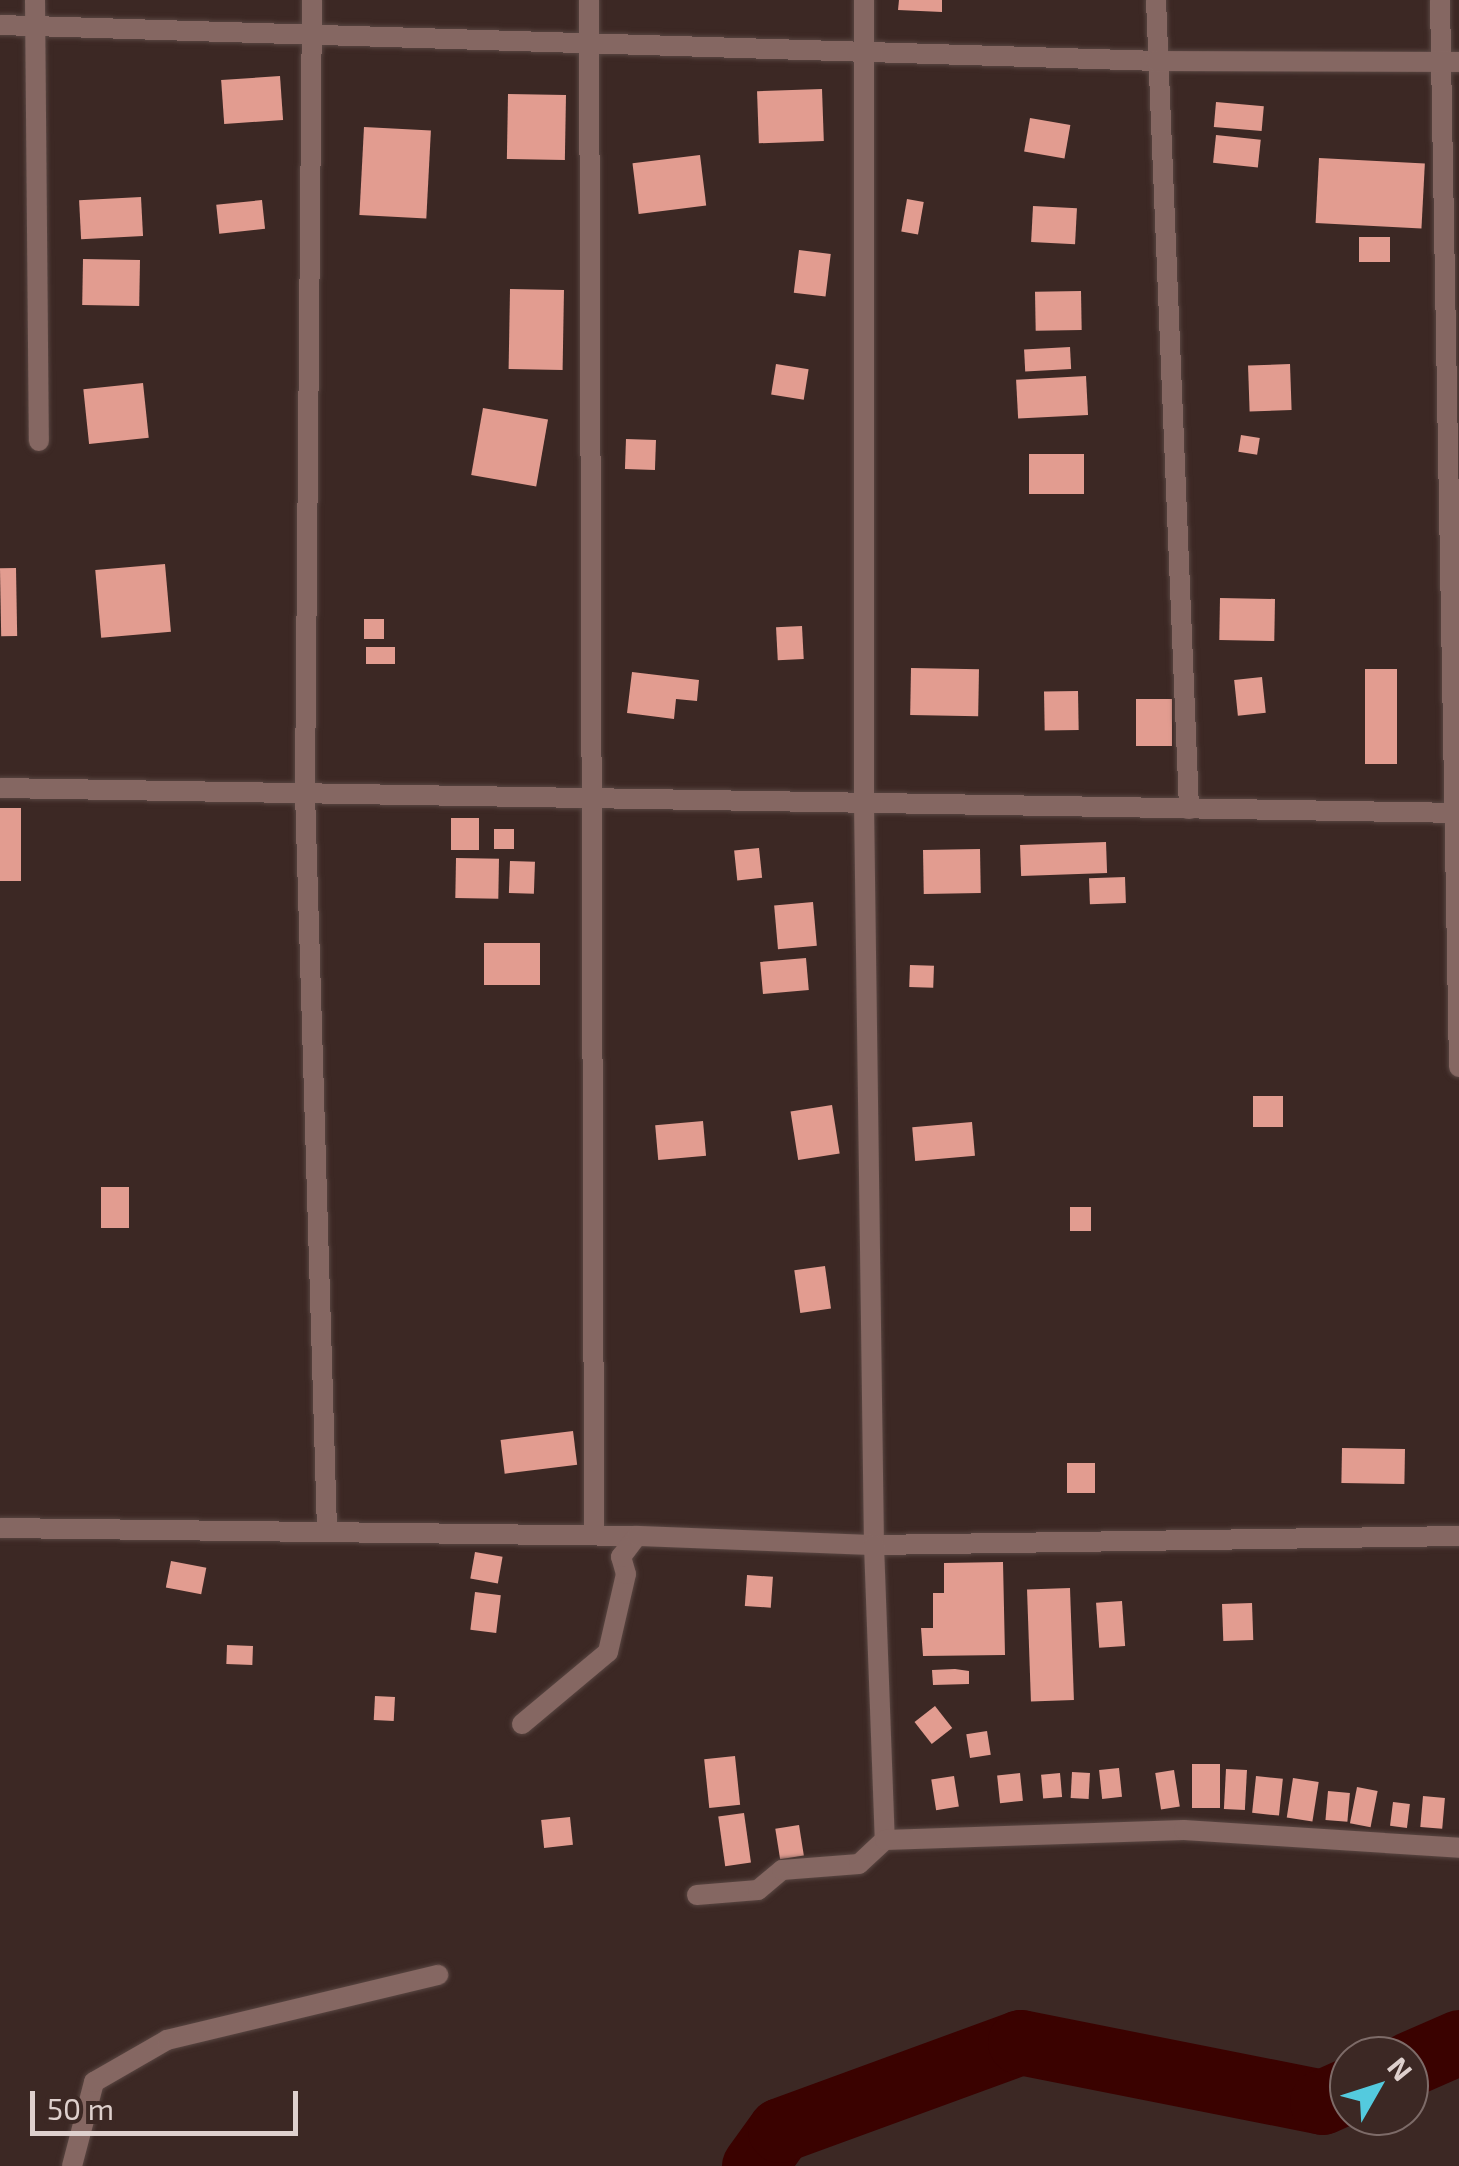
<!DOCTYPE html>
<style>
body{margin:0}
#map{position:relative;width:1459px;height:2166px;overflow:hidden;background:#3c2824;font-family:"Exo 2",sans-serif}
div>[style]{position:absolute}
.river>*{height:65px;margin:-32.5px;padding:0 32.5px;transform-origin:32.5px;border-radius:32.5px;background:#3a0200}
.building>*{inset:0;background:#e29c90;transform-origin:0 0}
.roads{filter:drop-shadow(0 0 2px #594642) drop-shadow(0 0 2px #594642)}
.minor>*{height:20px;margin:-10px;padding:0 10px;transform-origin:10px;border-radius:10px;background:#856762}
span{translate:-50% -50%;white-space:nowrap;text-align:center;line-height:1.15;-webkit-text-stroke:10px #3c2824;paint-order:stroke}
.north{position:absolute;left:1329px;top:2036px;width:100px;height:100px;box-sizing:border-box;background:#3c2824;border:2px solid #7d6b68;border-radius:50%;rotate:51deg;font-size:28px;font-weight:700;line-height:40px;text-align:center;color:#ded0cd}
.north::after{content:'';display:block;margin:auto;width:35px;height:45px;background:#54cade;clip-path:polygon(50% 0,100% 100%,50% 72%,0 100%)}
.scale{position:absolute;left:30px;top:2091px;width:268px;height:45px;box-sizing:border-box;border:5px solid #ded0cd;border-top:0;padding-left:12px;font-size:30px;line-height:35px;white-space:nowrap;color:#ded0cd;-webkit-text-stroke:8px #3c2824;paint-order:stroke}
</style>
<div id="map">
<div class="river">
<div style="left:1409px;top:2064px;width:55px;rotate:-23.7deg"></div>
<div style="left:754px;top:2166px;width:44px;rotate:-54.2deg"></div>
<div style="left:780px;top:2130px;width:256px;rotate:-20.1deg"></div>
<div style="left:1020px;top:2042px;width:308px;rotate:11.2deg"></div>
<div style="left:1322px;top:2102px;width:30px;rotate:-24deg"></div>
</div>
<div class="building">
<div style="clip-path:polygon(899px 0,942px 0,942px 12px,898px 10px)"></div>
<div style="left:280px;top:76px;width:44px;height:59px;rotate:86deg"></div>
<div style="left:822px;top:89px;width:52px;height:65px;rotate:88deg"></div>
<div style="left:508px;top:94px;width:58px;height:65px;rotate:1deg"></div>
<div style="left:1216px;top:102px;width:48px;height:25px;rotate:5deg"></div>
<div style="left:1030px;top:118px;width:41px;height:34px;rotate:10deg"></div>
<div style="left:364px;top:127px;width:67px;height:88px;rotate:3deg"></div>
<div style="left:1216px;top:135px;width:45px;height:28px;rotate:6deg"></div>
<div style="left:700px;top:155px;width:51px;height:68px;rotate:83deg"></div>
<div style="left:1319px;top:158px;width:106px;height:65px;rotate:3deg"></div>
<div style="left:141px;top:197px;width:39px;height:62px;rotate:87deg"></div>
<div style="left:907px;top:199px;width:17px;height:33px;rotate:10deg"></div>
<div style="left:262px;top:200px;width:29px;height:46px;rotate:84deg"></div>
<div style="left:1033px;top:206px;width:44px;height:36px;rotate:3deg"></div>
<div style="left:1359px;top:237px;width:31px;height:25px"></div>
<div style="left:799px;top:250px;width:32px;height:43px;rotate:7deg"></div>
<div style="left:83px;top:259px;width:57px;height:46px;rotate:1deg"></div>
<div style="left:510px;top:289px;width:54px;height:80px;rotate:1deg"></div>
<div style="left:1081px;top:291px;width:39px;height:46px;rotate:89deg"></div>
<div style="left:1070px;top:347px;width:22px;height:46px;rotate:87deg"></div>
<div style="left:776px;top:364px;width:33px;height:31px;rotate:9deg"></div>
<div style="left:1290px;top:364px;width:46px;height:42px;rotate:88deg"></div>
<div style="left:1086px;top:376px;width:39px;height:70px;rotate:87deg"></div>
<div style="left:143px;top:383px;width:55px;height:60px;rotate:84deg"></div>
<div style="left:483px;top:408px;width:66px;height:68px;rotate:10deg"></div>
<div style="left:1241px;top:435px;width:19px;height:17px;rotate:9deg"></div>
<div style="left:626px;top:439px;width:30px;height:30px;rotate:2deg"></div>
<div style="left:1029px;top:454px;width:55px;height:40px"></div>
<div style="left:165px;top:564px;width:68px;height:70px;rotate:85deg"></div>
<div style="left:16px;top:568px;width:68px;height:16px;rotate:89deg"></div>
<div style="left:1220px;top:598px;width:55px;height:42px;rotate:1deg"></div>
<div style="left:364px;top:619px;width:20px;height:20px"></div>
<div style="left:802px;top:626px;width:33px;height:26px;rotate:87deg"></div>
<div style="left:366px;top:647px;width:29px;height:17px"></div>
<div style="left:911px;top:668px;width:68px;height:47px;rotate:1deg"></div>
<div style="left:1365px;top:669px;width:32px;height:95px"></div>
<div style="clip-path:polygon(632px 672px,699px 680px,697px 701px,676px 699px,674px 719px,627px 713px)"></div>
<div style="left:1262px;top:677px;width:36px;height:28px;rotate:84deg"></div>
<div style="left:1078px;top:691px;width:39px;height:34px;rotate:89deg"></div>
<div style="left:1136px;top:699px;width:36px;height:47px"></div>
<div style="left:0;top:808px;width:21px;height:73px"></div>
<div style="left:451px;top:818px;width:28px;height:32px"></div>
<div style="left:494px;top:829px;width:20px;height:20px"></div>
<div style="left:1106px;top:842px;width:31px;height:86px;rotate:88deg"></div>
<div style="left:759px;top:848px;width:30px;height:25px;rotate:84deg"></div>
<div style="left:980px;top:849px;width:44px;height:57px;rotate:89deg"></div>
<div style="left:456px;top:858px;width:43px;height:40px;rotate:1deg"></div>
<div style="left:510px;top:861px;width:25px;height:32px;rotate:2deg"></div>
<div style="left:1125px;top:877px;width:26px;height:36px;rotate:88deg"></div>
<div style="left:813px;top:902px;width:44px;height:39px;rotate:85deg"></div>
<div style="left:484px;top:943px;width:56px;height:42px"></div>
<div style="left:806px;top:958px;width:32px;height:46px;rotate:85deg"></div>
<div style="left:910px;top:965px;width:24px;height:22px;rotate:2deg"></div>
<div style="left:1253px;top:1096px;width:30px;height:31px"></div>
<div style="left:832px;top:1105px;width:49px;height:42px;rotate:81deg"></div>
<div style="left:703px;top:1121px;width:35px;height:48px;rotate:85deg"></div>
<div style="left:972px;top:1122px;width:34px;height:60px;rotate:85deg"></div>
<div style="left:101px;top:1187px;width:28px;height:41px"></div>
<div style="left:1070px;top:1207px;width:21px;height:24px"></div>
<div style="left:825px;top:1266px;width:43px;height:31px;rotate:82deg"></div>
<div style="left:573px;top:1431px;width:34px;height:73px;rotate:83deg"></div>
<div style="left:1342px;top:1448px;width:63px;height:35px;rotate:1deg"></div>
<div style="left:1067px;top:1463px;width:28px;height:30px"></div>
<div style="left:475px;top:1552px;width:28px;height:27px;rotate:10deg"></div>
<div style="left:171px;top:1561px;width:36px;height:27px;rotate:11deg"></div>
<div style="clip-path:polygon(1003px 1562px,1005px 1655px,923px 1656px,921px 1628px,933px 1628px,933px 1593px,944px 1593px,944px 1563px)"></div>
<div style="left:747px;top:1575px;width:26px;height:31px;rotate:4deg"></div>
<div style="left:1070px;top:1588px;width:112px;height:43px;rotate:88deg"></div>
<div style="left:475px;top:1592px;width:26px;height:38px;rotate:7deg"></div>
<div style="left:1122px;top:1601px;width:45px;height:26px;rotate:86deg"></div>
<div style="left:1252px;top:1603px;width:37px;height:30px;rotate:88deg"></div>
<div style="left:227px;top:1645px;width:26px;height:19px;rotate:2deg"></div>
<div style="clip-path:polygon(955px 1669px,969px 1671px,969px 1684px,933px 1685px,932px 1670px)"></div>
<div style="left:375px;top:1696px;width:20px;height:24px;rotate:3deg"></div>
<div style="left:935px;top:1706px;width:28px;height:26px;rotate:52deg"></div>
<div style="left:987px;top:1731px;width:24px;height:21px;rotate:81deg"></div>
<div style="left:735px;top:1756px;width:49px;height:31px;rotate:84deg"></div>
<div style="left:1192px;top:1764px;width:28px;height:44px"></div>
<div style="left:1119px;top:1768px;width:29px;height:20px;rotate:84deg"></div>
<div style="left:1226px;top:1769px;width:21px;height:40px;rotate:3deg"></div>
<div style="left:1174px;top:1770px;width:37px;height:19px;rotate:81deg"></div>
<div style="left:1072px;top:1772px;width:18px;height:26px;rotate:3deg"></div>
<div style="left:1020px;top:1773px;width:28px;height:23px;rotate:84deg"></div>
<div style="left:1060px;top:1773px;width:24px;height:19px;rotate:85deg"></div>
<div style="left:954px;top:1776px;width:31px;height:23px;rotate:81deg"></div>
<div style="left:1256px;top:1776px;width:27px;height:37px;rotate:6deg"></div>
<div style="left:1293px;top:1778px;width:26px;height:40px;rotate:9deg"></div>
<div style="left:1357px;top:1787px;width:21px;height:37px;rotate:11deg"></div>
<div style="left:1328px;top:1791px;width:22px;height:29px;rotate:5deg"></div>
<div style="left:1423px;top:1796px;width:22px;height:31px;rotate:5deg"></div>
<div style="left:1393px;top:1802px;width:17px;height:24px;rotate:7deg"></div>
<div style="left:744px;top:1813px;width:50px;height:26px;rotate:82deg"></div>
<div style="left:570px;top:1817px;width:28px;height:29px;rotate:84deg"></div>
<div style="left:799px;top:1825px;width:31px;height:24px;rotate:81deg"></div>
</div>
<div class="roads">
<div class="minor">
<div style="left:35px;top:0;width:441px;rotate:89.5deg"></div>
<div style="left:312px;top:0;width:793px;rotate:90.51deg"></div>
<div style="left:305px;top:793px;width:739px;rotate:88.29deg"></div>
<div style="left:589px;top:0;width:1535px;rotate:89.81deg"></div>
<div style="left:864px;top:0;width:803px;rotate:90deg"></div>
<div style="left:864px;top:803px;width:742px;rotate:89.23deg"></div>
<div style="left:874px;top:1545px;width:585px;rotate:-0.88deg"></div>
<div style="left:1156px;top:0;width:810px;rotate:87.66deg"></div>
<div style="left:1440px;top:0;width:1067px;rotate:88.98deg"></div>
<div style="left:0;top:25px;width:1157px;rotate:1.78deg"></div>
<div style="left:1156px;top:61px;width:303px;rotate:0.2deg"></div>
<div style="left:0;top:788px;width:1459px;rotate:0.98deg"></div>
<div style="left:0;top:1528px;width:637px;rotate:0.72deg"></div>
<div style="left:522px;top:1724px;width:112px;rotate:-39.9deg"></div>
<div style="left:608px;top:1652px;width:80px;rotate:-77deg"></div>
<div style="left:626px;top:1574px;width:18px;rotate:-106deg"></div>
<div style="left:621px;top:1557px;width:26px;rotate:-53deg"></div>
<div style="left:637px;top:1536px;width:237px;rotate:2.2deg"></div>
<div style="left:874px;top:1545px;width:295px;rotate:87.9deg"></div>
<div style="left:697px;top:1895px;width:61px;rotate:-4.7deg"></div>
<div style="left:758px;top:1890px;width:31px;rotate:-40deg"></div>
<div style="left:782px;top:1870px;width:77px;rotate:-4.5deg"></div>
<div style="left:859px;top:1864px;width:35px;rotate:-43deg"></div>
<div style="left:885px;top:1840px;width:299px;rotate:-1.9deg"></div>
<div style="left:1184px;top:1830px;width:276px;rotate:3.7deg"></div>
<div style="left:72px;top:2166px;width:87px;rotate:-75.3deg"></div>
<div style="left:94px;top:2082px;width:84px;rotate:-29.9deg"></div>
<div style="left:167px;top:2040px;width:279px;rotate:-13.5deg"></div>
</div>
</div>
<div class="north">N</div>
<div class="scale">50 m</div>
</div>
